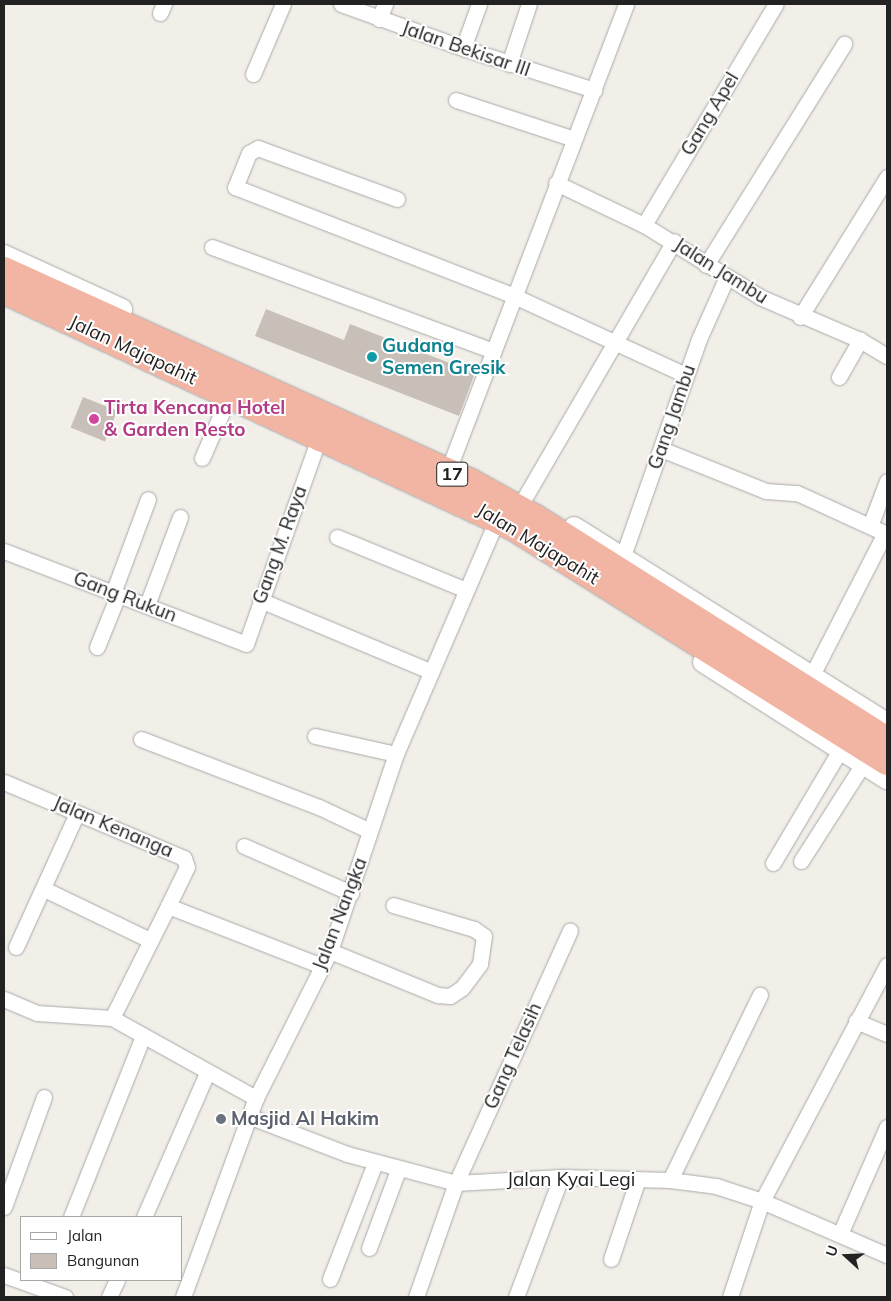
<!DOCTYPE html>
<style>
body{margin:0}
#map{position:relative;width:891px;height:1301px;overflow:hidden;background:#f2efe9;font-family:Mulish,sans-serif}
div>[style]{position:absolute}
.building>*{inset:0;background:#c7bfb8;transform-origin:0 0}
.roads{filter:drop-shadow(0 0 1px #a9a9a9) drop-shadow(0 0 1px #a9a9a9)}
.minor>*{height:15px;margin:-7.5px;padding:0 7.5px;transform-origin:7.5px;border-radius:7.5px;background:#fff}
.tertiary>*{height:20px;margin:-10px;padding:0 10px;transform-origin:10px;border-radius:10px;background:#fff}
.trunk>*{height:26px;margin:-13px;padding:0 13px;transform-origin:13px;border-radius:13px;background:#f2b4a3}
.dots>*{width:14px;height:14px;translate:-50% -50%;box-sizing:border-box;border:2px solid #fff;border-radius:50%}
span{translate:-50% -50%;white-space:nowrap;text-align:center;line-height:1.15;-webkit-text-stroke:4px #fff;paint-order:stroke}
.shield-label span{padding:1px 4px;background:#fff;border:1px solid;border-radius:4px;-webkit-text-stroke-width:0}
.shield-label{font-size:18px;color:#222;font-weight:700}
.street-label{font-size:19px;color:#222}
.culture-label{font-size:19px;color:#0d838f;font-weight:700}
.left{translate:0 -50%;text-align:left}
.hotel-label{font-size:19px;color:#b23c85;font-weight:700}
.worship-label{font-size:19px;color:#5b616d;font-weight:700}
.frame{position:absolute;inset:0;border:5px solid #222;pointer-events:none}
.legend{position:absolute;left:20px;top:1216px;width:162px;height:65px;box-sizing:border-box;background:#fff;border:1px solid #a7a7a7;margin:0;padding:6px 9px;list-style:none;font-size:15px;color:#222}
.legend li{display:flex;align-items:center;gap:10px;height:25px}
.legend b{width:25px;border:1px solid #a7a7a7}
.north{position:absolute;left:821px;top:1231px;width:50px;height:50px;-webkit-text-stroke:4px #fff;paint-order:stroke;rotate:290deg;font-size:14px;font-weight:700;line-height:20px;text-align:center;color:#222}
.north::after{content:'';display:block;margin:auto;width:18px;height:22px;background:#222;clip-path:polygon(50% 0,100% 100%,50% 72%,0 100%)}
</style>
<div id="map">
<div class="building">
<div style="clip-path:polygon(266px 309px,344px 340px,350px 324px,475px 373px,459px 416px,255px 336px)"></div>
<div style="left:83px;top:397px;width:37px;height:33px;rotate:22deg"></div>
</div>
<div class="roads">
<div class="minor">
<div style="left:341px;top:4px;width:130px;rotate:19.8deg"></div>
<div style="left:463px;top:48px;width:138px;rotate:17.8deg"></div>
<div style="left:160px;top:13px;width:10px;rotate:-66deg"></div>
<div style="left:379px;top:19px;width:16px;rotate:-68deg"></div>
<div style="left:463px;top:48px;width:47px;rotate:-70deg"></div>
<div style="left:509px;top:64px;width:63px;rotate:-71.6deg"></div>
<div style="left:253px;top:74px;width:76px;rotate:-66.8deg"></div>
<div style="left:456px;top:100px;width:124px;rotate:18.3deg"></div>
<div style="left:556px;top:183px;width:98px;rotate:25.5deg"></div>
<div style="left:644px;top:225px;width:137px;rotate:31.8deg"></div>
<div style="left:760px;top:297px;width:109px;rotate:23.3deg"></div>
<div style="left:860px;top:340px;width:31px;rotate:31deg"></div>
<div style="left:397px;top:199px;width:148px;rotate:-159.9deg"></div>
<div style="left:258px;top:148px;width:10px;rotate:151deg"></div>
<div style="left:249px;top:153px;width:37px;rotate:112deg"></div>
<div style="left:235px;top:187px;width:300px;rotate:21.3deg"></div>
<div style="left:514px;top:296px;width:189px;rotate:24.7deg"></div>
<div style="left:644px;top:225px;width:257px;rotate:-59.2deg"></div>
<div style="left:212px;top:247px;width:300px;rotate:20.3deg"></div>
<div style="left:706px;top:265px;width:261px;rotate:-58deg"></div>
<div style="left:800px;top:317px;width:165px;rotate:-58.1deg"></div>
<div style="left:839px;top:377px;width:43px;rotate:-60.4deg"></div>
<div style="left:661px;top:449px;width:113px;rotate:21.8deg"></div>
<div style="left:766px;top:491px;width:31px;rotate:4deg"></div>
<div style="left:797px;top:493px;width:99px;rotate:24.5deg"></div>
<div style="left:202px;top:458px;width:58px;rotate:-66.5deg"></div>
<div style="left:452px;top:460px;width:488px;rotate:-69.1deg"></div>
<div style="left:525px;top:497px;width:296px;rotate:-59.8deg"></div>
<div style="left:870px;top:526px;width:48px;rotate:-69.3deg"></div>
<div style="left:337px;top:537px;width:139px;rotate:22.3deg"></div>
<div style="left:4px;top:551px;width:259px;rotate:21deg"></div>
<div style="left:246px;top:644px;width:210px;rotate:-70.5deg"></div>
<div style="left:623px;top:556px;width:230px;rotate:-70.7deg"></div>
<div style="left:699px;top:339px;width:66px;rotate:-65.8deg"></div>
<div style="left:113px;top:593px;width:100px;rotate:-69.6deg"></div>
<div style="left:260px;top:600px;width:184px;rotate:22.7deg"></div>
<div style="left:147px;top:605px;width:94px;rotate:-69.4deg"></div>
<div style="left:97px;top:647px;width:56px;rotate:-68deg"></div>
<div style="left:812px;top:675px;width:160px;rotate:-62.8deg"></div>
<div style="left:315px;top:736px;width:83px;rotate:12.5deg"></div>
<div style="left:141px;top:739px;width:191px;rotate:20.9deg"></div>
<div style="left:319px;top:807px;width:56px;rotate:25.2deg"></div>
<div style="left:4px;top:782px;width:195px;rotate:22.9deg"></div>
<div style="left:184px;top:858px;width:9px;rotate:72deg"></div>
<div style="left:187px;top:867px;width:43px;rotate:116deg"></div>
<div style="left:168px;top:906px;width:165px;rotate:21.3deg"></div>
<div style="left:244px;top:846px;width:117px;rotate:23.7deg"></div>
<div style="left:801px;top:861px;width:115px;rotate:-57.4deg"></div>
<div style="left:773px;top:863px;width:131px;rotate:-59.3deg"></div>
<div style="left:44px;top:889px;width:118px;rotate:25.7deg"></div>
<div style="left:16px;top:947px;width:147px;rotate:-65.5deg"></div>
<div style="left:330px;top:951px;width:117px;rotate:22.2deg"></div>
<div style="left:438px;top:995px;width:12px;rotate:5deg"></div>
<div style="left:450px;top:996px;width:14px;rotate:-34deg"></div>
<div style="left:462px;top:988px;width:30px;rotate:-53deg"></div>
<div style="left:480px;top:964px;width:28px;rotate:-82deg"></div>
<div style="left:484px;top:936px;width:12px;rotate:-145deg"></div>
<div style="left:474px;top:929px;width:84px;rotate:-163.5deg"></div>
<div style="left:4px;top:999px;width:36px;rotate:23deg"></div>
<div style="left:37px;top:1013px;width:75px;rotate:3.8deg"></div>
<div style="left:112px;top:1018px;width:165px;rotate:29.1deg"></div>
<div style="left:112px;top:1018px;width:125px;rotate:-63.4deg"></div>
<div style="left:856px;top:1021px;width:34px;rotate:23deg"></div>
<div style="left:251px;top:1117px;width:103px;rotate:21.1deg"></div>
<div style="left:347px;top:1154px;width:113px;rotate:14.9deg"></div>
<div style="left:456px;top:1183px;width:105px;rotate:-3.3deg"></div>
<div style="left:561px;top:1177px;width:109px;rotate:1.6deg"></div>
<div style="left:670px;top:1180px;width:46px;rotate:7.4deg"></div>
<div style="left:716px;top:1186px;width:48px;rotate:18.1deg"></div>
<div style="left:762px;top:1201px;width:136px;rotate:23.4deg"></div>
<div style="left:670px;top:1180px;width:206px;rotate:-64.1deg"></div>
<div style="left:4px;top:1207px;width:117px;rotate:-70deg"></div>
<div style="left:71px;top:1217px;width:195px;rotate:-68.3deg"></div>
<div style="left:144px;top:1217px;width:157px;rotate:-66.4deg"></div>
<div style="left:840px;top:1234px;width:117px;rotate:-66.3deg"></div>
<div style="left:369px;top:1248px;width:83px;rotate:-69.6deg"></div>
<div style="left:611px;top:1259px;width:84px;rotate:-71.4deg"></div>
<div style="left:4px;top:1275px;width:65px;rotate:19.8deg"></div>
<div style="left:330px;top:1279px;width:124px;rotate:-68.8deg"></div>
<div style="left:109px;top:1297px;width:19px;rotate:-65deg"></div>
<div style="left:183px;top:1297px;width:212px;rotate:-69.9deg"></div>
<div style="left:256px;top:1098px;width:165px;rotate:-63.3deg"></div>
<div style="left:330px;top:951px;width:208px;rotate:-71.5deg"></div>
<div style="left:396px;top:754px;width:245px;rotate:-66.7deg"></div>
<div style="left:416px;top:1297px;width:121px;rotate:-70.7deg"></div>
<div style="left:456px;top:1183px;width:277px;rotate:-65.7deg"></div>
<div style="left:516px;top:1297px;width:128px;rotate:-69.4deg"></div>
<div style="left:730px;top:1297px;width:101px;rotate:-71.6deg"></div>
<div style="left:762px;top:1201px;width:267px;rotate:-62.1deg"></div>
</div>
<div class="tertiary">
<div style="left:4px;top:255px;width:130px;rotate:24.6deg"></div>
<div style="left:574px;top:527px;width:369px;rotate:32.1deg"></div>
<div style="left:703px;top:662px;width:218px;rotate:32.5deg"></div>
</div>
<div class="trunk">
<div style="left:4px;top:270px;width:513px;rotate:24.42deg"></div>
<div style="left:471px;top:482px;width:74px;rotate:29deg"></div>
<div style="left:536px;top:518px;width:415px;rotate:32.3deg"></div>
<div style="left:4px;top:291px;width:562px;rotate:24.92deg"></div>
<div style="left:514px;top:528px;width:440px;rotate:32.1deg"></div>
</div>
</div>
<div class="dots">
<div style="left:372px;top:357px;background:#0f9aa8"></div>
<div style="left:94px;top:419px;background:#d1479c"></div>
<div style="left:221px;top:1119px;background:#6b7280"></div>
</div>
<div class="shield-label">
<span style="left:452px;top:474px">17</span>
</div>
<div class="street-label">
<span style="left:466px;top:49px;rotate:19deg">Jalan Bekisar III</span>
<span style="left:710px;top:114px;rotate:-59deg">Gang Apel</span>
<span style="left:721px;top:271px;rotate:32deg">Jalan Jambu</span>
<span style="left:133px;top:350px;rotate:25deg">Jalan Majapahit</span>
<span style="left:672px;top:417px;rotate:-71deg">Gang Jambu</span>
<span style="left:538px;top:544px;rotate:31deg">Jalan Majapahit</span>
<span style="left:280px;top:545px;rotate:-70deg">Gang M. Raya</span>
<span style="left:125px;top:597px;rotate:21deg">Gang Rukun</span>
<span style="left:113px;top:827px;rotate:23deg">Jalan Kenanga</span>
<span style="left:340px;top:914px;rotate:-69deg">Jalan Nangka</span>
<span style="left:513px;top:1056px;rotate:-66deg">Gang Telasih</span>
<span style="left:571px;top:1180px">Jalan Kyai Legi</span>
</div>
<div class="culture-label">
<span class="left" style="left:382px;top:357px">Gudang<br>Semen Gresik</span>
</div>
<div class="hotel-label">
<span class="left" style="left:104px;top:419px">Tirta Kencana Hotel<br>&amp; Garden Resto</span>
</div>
<div class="worship-label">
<span class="left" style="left:231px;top:1119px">Masjid Al Hakim</span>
</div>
<div class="frame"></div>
<ul class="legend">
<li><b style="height:6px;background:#fff"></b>Jalan</li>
<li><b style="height:14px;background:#c7bfb8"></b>Bangunan</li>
</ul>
<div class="north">U</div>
</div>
